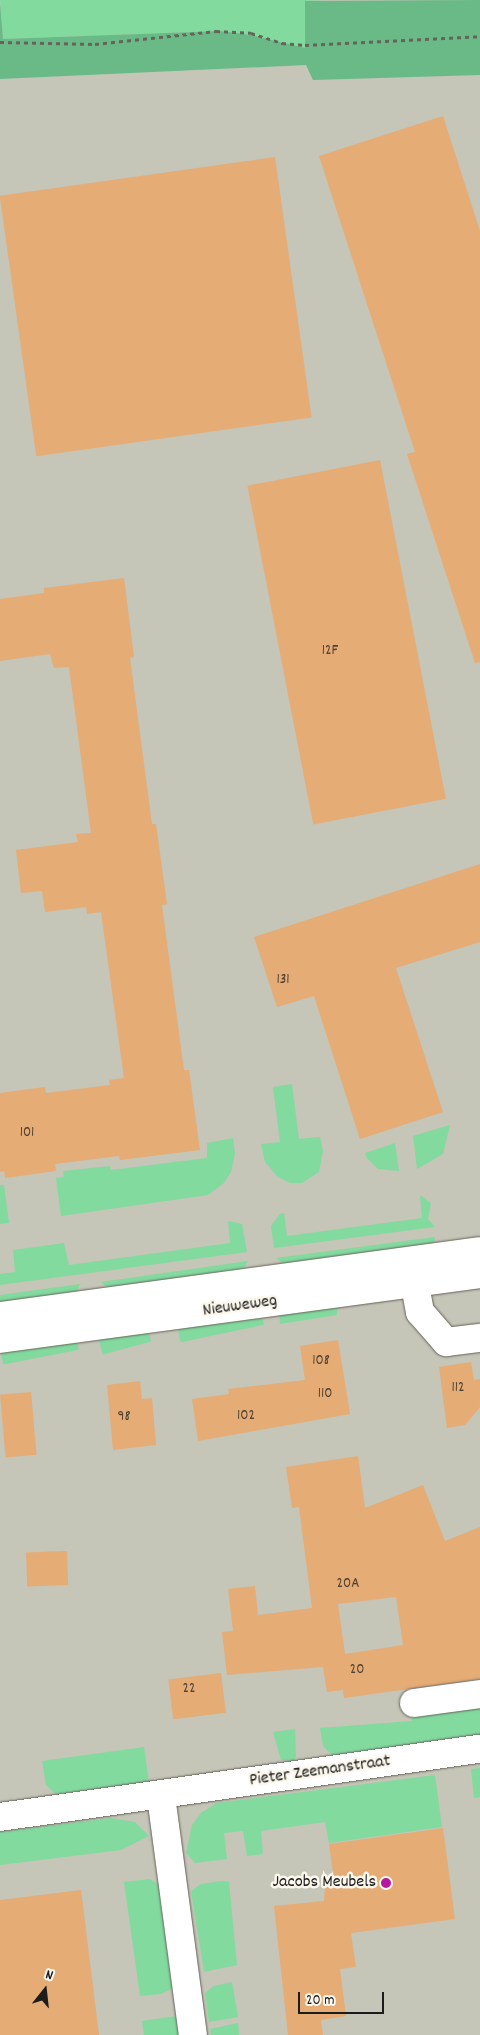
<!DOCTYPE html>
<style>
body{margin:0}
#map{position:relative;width:480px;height:2035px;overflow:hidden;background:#eee7ca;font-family:Dekko,sans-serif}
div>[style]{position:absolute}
.industrial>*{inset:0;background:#c5c5b8}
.green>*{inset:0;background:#82da9f;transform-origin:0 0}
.forest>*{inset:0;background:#69ba86}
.building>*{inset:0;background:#e5ac75;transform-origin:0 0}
.path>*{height:3px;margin-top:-1.5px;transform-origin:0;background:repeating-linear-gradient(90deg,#666359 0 4px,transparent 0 8px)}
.roads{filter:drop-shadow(0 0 1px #666359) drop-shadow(0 0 1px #666359)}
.minor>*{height:28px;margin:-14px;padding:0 14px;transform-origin:14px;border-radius:14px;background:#fff}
.dots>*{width:14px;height:14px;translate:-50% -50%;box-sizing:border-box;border:2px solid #fbf7ec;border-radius:50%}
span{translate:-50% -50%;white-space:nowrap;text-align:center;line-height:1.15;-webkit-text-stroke:5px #fbf7ec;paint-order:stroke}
.number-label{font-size:15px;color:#4e4032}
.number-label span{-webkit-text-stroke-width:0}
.street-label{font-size:18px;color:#1c1c1c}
.poi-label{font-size:18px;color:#1c1c1c}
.right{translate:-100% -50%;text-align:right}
.north{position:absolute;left:20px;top:1965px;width:50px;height:50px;-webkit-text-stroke:4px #fbf7ec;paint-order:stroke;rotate:16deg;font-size:14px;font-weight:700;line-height:20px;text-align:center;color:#1c1c1c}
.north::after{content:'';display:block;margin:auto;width:18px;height:22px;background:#1c1c1c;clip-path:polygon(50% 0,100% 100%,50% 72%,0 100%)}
.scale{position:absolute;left:298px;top:1992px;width:86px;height:22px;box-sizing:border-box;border:2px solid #1c1c1c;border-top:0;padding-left:6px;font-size:15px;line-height:18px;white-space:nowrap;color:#1c1c1c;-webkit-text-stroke:4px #fbf7ec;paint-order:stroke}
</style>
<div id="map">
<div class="industrial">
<div style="clip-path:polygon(147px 0,480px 0,480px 2035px,0 2035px,0 5px)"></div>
</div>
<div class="green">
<div style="clip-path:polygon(0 0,327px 0,305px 1px,305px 49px,220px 31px,3px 39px)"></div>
<div style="clip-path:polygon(292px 1084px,299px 1139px,320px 1137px,323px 1151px,319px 1172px,302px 1183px,290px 1183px,278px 1177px,265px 1162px,261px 1144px,280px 1142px,273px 1087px)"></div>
<div style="clip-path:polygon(450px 1125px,443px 1154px,417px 1169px,413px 1136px)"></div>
<div style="clip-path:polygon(233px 1138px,235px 1154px,231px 1172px,224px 1183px,208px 1195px,61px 1216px,56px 1178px,64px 1177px,63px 1171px,110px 1166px,111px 1170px,207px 1158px,207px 1143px)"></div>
<div style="clip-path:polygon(395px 1143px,399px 1171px,378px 1169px,366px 1157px,365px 1153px)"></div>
<div style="clip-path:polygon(0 1185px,4px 1185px,9px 1223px,0 1224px)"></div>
<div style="clip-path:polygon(420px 1195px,431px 1203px,428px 1219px,435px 1227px,274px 1248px,271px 1226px,280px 1214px,284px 1213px,287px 1236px,422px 1218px)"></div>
<div style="clip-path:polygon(228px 1221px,242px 1224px,247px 1252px,0 1285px,0 1274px,15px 1272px,13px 1250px,64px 1243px,69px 1265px,230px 1243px)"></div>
<div style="clip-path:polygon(435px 1237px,434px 1245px,291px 1269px,276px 1258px)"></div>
<div style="clip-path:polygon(248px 1261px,239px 1277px,113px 1293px,101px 1282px)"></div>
<div style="clip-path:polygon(80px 1284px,75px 1297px,0 1308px,0 1295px)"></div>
<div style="clip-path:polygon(338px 1301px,337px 1315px,280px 1324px,279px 1309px)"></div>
<div style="left:261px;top:1311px;width:14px;height:85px;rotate:78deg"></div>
<div style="left:147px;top:1326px;width:16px;height:50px;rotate:75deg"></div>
<div style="left:76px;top:1335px;width:15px;height:77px;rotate:79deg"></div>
<div style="clip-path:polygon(480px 1702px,480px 1737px,335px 1758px,323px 1746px,320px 1728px,412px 1721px,412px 1711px)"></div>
<div style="clip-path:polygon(295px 1729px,296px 1757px,294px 1761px,281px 1760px,273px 1732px)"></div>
<div style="clip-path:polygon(144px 1747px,149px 1782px,56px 1794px,46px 1785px,42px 1761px)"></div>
<div style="clip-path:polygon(480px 1768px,480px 1797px,474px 1798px,471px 1769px)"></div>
<div style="clip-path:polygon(435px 1775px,442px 1827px,329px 1843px,325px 1822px,261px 1831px,263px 1854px,247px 1856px,243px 1831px,224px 1833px,227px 1859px,195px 1863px,186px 1853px,192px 1825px,201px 1813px,216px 1803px)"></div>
<div style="clip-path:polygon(111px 1818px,135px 1822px,149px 1836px,121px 1850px,0 1865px,0 1832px)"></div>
<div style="clip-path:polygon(150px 1879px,159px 1885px,173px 1988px,161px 1994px,140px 1996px,124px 1882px)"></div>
<div style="clip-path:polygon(222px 1881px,229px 1882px,237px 1965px,204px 1972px,191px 1891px,201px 1884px)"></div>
<div style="clip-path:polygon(232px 1982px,238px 2017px,209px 2022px,205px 1993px,214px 1986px)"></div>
<div style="clip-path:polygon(177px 2016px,180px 2035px,144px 2035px,142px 2021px)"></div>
<div style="clip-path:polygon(238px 2023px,239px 2035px,211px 2035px,210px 2029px)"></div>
</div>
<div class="forest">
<div style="clip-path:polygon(480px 0,480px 75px,313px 80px,306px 65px,0 79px,0 2px,3px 39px,220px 31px,251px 35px,305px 48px,305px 1px)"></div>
</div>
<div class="building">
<div style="clip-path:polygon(443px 116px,480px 231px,480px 662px,475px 663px,407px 454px,415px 452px,319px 156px)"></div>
<div style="left:275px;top:157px;width:263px;height:278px;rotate:82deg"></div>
<div style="left:380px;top:460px;width:345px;height:135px;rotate:79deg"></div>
<div style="clip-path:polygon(124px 578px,134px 657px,130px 658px,152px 824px,156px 824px,167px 904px,162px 905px,184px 1070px,189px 1070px,200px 1150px,120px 1160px,119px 1156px,55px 1164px,56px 1171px,5px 1178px,4px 1171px,0 1172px,0 1093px,45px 1087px,46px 1093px,110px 1085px,109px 1080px,124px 1078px,101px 912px,87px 914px,86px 907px,45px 912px,42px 891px,21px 893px,16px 850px,78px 842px,76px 834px,91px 833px,69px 667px,54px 668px,50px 654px,0 661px,0 599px,44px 593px,44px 588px)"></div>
<div style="clip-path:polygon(480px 864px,480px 942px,396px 968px,443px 1112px,360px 1139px,314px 996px,277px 1007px,254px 937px)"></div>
<div style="clip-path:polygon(338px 1340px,350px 1414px,198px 1441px,192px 1399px,229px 1394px,228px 1389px,305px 1380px,300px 1346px)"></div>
<div style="clip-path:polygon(471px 1362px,474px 1380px,480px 1379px,480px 1407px,465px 1425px,447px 1428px,439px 1367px)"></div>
<div style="clip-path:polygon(140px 1381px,142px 1399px,152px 1398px,156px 1445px,113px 1450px,107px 1385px)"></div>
<div style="left:31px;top:1392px;width:63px;height:31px;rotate:85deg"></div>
<div style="clip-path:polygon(evenodd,358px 1456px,365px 1508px,423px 1485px,445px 1541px,480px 1527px,480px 1679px,344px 1698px,343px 1690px,327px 1692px,323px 1667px,227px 1675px,222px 1632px,233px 1631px,228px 1589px,255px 1586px,258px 1615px,312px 1608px,299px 1507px,292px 1508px,286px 1467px,358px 1456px,396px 1597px,403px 1645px,345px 1654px,338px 1604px,396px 1597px)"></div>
<div style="left:67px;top:1551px;width:34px;height:41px;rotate:88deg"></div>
<div style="left:221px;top:1673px;width:40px;height:53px;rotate:83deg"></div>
<div style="clip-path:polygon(443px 1828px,455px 1919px,351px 1933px,356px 1967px,340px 1969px,346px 2016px,321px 2020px,323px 2035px,288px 2035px,274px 1906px,324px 1901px,325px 1886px,335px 1887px,329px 1844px)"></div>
<div style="clip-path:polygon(81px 1890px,99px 2035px,0 2035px,0 1900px)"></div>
</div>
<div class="path">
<div style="left:0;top:42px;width:95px;rotate:1.2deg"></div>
<div style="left:95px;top:44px;width:122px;rotate:-6.1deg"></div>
<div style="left:216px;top:31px;width:35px;rotate:3deg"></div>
<div style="left:251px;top:33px;width:33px;rotate:18deg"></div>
<div style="left:282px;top:43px;width:23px;rotate:5deg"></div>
<div style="left:305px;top:45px;width:175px;rotate:-2.9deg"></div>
</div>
<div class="roads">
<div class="minor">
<div style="left:411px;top:1264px;width:49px;rotate:79.4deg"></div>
<div style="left:420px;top:1312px;width:40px;rotate:49deg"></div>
<div style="left:446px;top:1342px;width:34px;rotate:-7deg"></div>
<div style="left:0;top:1316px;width:484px;rotate:-7.7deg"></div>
<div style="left:0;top:1339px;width:484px;rotate:-7.7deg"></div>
<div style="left:414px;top:1703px;width:67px;rotate:-7.8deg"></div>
<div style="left:161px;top:1796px;width:241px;rotate:82.4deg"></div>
<div style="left:0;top:1817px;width:485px;rotate:-8.1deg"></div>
</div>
</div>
<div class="dots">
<div style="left:386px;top:1883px;background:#b5179e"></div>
</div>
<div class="number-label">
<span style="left:330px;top:652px">12F</span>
<span style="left:283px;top:981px">131</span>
<span style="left:27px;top:1134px">101</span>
<span style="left:321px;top:1362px">108</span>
<span style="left:458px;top:1389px">112</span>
<span style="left:325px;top:1395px">110</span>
<span style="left:246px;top:1417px">102</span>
<span style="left:124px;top:1418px">98</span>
<span style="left:348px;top:1585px">20A</span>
<span style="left:357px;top:1671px">20</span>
<span style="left:189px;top:1690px">22</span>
</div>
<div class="street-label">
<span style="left:240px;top:1307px;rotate:-8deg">Nieuweweg</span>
<span style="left:320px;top:1772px;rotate:-8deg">Pieter Zeemanstraat</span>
</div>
<div class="poi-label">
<span class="right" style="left:376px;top:1883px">Jacobs Meubels</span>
</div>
<div class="north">N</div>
<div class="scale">20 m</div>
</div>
